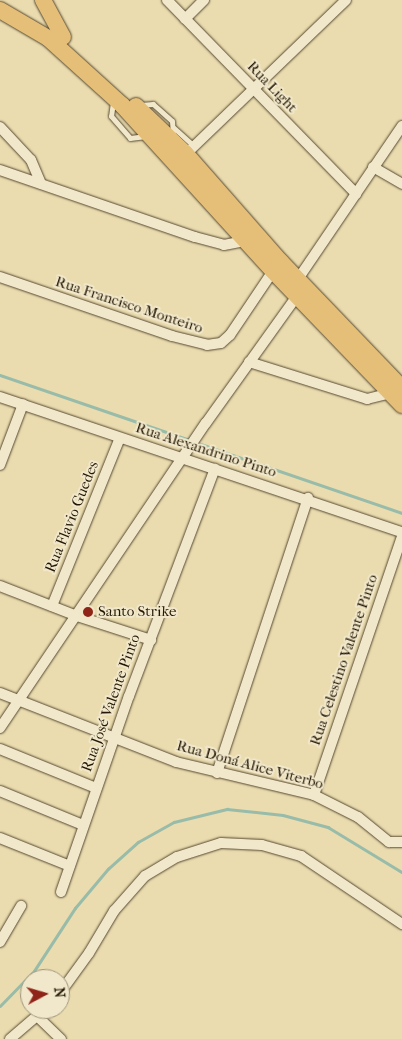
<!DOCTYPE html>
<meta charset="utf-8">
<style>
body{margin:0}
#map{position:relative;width:402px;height:1039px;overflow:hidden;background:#eadcaf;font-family:"IM FELL French Canon",serif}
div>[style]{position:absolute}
.stream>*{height:2.5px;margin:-1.25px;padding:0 1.25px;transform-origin:1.25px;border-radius:1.25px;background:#98bca9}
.roads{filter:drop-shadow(0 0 1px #564830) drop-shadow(0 0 1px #564830)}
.service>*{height:5px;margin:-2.5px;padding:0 2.5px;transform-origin:2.5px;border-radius:2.5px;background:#f1e8cb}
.minor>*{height:10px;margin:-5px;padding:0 5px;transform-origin:5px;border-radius:5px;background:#f1e8cb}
.primary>*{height:16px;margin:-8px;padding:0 8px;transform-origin:8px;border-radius:8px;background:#e5be78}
.dots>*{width:14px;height:14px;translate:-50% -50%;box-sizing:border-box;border:2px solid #f1e8cb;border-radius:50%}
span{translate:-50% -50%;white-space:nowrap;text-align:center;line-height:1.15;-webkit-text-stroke:4px #f1e8cb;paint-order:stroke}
.street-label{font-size:15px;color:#241705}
.poi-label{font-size:15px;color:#241705}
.left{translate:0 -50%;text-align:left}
.north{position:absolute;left:20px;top:969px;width:50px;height:50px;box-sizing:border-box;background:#f1e8cb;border:1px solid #9f947c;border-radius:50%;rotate:84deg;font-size:14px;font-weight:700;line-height:20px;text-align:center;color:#241705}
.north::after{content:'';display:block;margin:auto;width:18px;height:22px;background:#8f2418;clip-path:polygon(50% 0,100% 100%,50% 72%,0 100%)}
</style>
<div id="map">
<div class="stream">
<div style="left:0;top:375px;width:201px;rotate:18.9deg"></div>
<div style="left:195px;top:442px;width:219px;rotate:18.9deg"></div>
<div style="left:0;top:1006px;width:49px;rotate:-45.8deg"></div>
<div style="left:34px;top:971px;width:75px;rotate:-56.9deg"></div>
<div style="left:75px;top:908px;width:51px;rotate:-49.8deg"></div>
<div style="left:108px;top:869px;width:40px;rotate:-42deg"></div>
<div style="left:138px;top:842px;width:41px;rotate:-29.1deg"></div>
<div style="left:174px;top:822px;width:55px;rotate:-13.8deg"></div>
<div style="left:227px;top:809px;width:56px;rotate:6.1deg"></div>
<div style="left:283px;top:815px;width:47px;rotate:14.9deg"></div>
<div style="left:328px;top:827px;width:87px;rotate:31.3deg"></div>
</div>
<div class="roads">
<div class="service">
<div style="left:113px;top:102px;width:14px;rotate:98deg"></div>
<div style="left:111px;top:116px;width:29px;rotate:49deg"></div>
<div style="left:130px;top:138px;width:16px;rotate:-7deg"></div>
<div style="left:140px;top:105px;width:13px;rotate:-4deg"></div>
<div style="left:153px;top:104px;width:25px;rotate:42deg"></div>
<div style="left:172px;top:121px;width:15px;rotate:86deg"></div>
<div style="left:174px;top:128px;width:27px;rotate:42deg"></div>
</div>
<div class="minor">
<div style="left:167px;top:0;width:271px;rotate:45.7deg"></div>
<div style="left:185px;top:19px;width:27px;rotate:-45deg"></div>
<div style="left:0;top:127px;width:45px;rotate:46.8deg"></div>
<div style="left:31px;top:160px;width:26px;rotate:67deg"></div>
<div style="left:186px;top:154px;width:222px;rotate:-43.9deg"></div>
<div style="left:373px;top:167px;width:34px;rotate:30deg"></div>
<div style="left:0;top:170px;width:206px;rotate:19deg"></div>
<div style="left:195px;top:237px;width:30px;rotate:15deg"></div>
<div style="left:224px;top:245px;width:21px;rotate:-11deg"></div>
<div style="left:0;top:277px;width:182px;rotate:18.9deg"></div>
<div style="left:172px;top:336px;width:36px;rotate:14deg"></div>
<div style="left:207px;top:345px;width:14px;rotate:-8deg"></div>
<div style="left:221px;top:343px;width:12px;rotate:-42deg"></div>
<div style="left:230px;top:335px;width:77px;rotate:-56.1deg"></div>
<div style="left:298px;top:279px;width:185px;rotate:-55.8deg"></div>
<div style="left:249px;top:362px;width:124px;rotate:17.4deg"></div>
<div style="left:367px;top:399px;width:25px;rotate:-14deg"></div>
<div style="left:0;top:397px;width:424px;rotate:18.6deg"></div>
<div style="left:0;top:465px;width:65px;rotate:-69.3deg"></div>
<div style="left:0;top:586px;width:83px;rotate:21.3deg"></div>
<div style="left:77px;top:616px;width:78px;rotate:18deg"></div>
<div style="left:52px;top:606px;width:181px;rotate:-68deg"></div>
<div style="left:0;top:693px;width:189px;rotate:21.4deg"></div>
<div style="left:176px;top:762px;width:142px;rotate:13.4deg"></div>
<div style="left:314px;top:795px;width:49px;rotate:26.6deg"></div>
<div style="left:358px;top:817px;width:40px;rotate:39deg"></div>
<div style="left:389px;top:842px;width:13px"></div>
<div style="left:0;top:728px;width:368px;rotate:-56deg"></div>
<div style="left:206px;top:423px;width:156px;rotate:-54.4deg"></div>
<div style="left:0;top:749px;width:104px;rotate:22.1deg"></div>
<div style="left:217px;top:773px;width:290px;rotate:-71.7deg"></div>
<div style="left:0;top:791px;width:90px;rotate:22.3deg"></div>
<div style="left:314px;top:795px;width:274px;rotate:-71.2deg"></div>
<div style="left:0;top:838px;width:75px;rotate:21.8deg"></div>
<div style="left:61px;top:892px;width:207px;rotate:-70.9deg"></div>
<div style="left:129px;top:696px;width:243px;rotate:-69.3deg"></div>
<div style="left:0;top:942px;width:42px;rotate:-59.7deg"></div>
<div style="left:60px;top:993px;width:49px;rotate:-54.1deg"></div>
<div style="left:89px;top:953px;width:49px;rotate:-59.2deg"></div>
<div style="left:114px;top:911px;width:47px;rotate:-48.5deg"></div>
<div style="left:145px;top:876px;width:37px;rotate:-31deg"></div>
<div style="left:177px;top:857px;width:46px;rotate:-17.7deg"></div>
<div style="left:221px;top:843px;width:41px;rotate:2.8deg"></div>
<div style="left:262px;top:845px;width:41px;rotate:15.8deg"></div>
<div style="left:301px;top:856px;width:122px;rotate:34deg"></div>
<div style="left:38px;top:1017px;width:32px;rotate:44deg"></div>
<div style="left:10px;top:1039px;width:46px;rotate:-40.6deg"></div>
</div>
<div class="primary">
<div style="left:43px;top:0;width:42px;rotate:61.6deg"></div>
<div style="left:0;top:10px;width:56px;rotate:30.3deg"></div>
<div style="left:48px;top:38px;width:100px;rotate:42.2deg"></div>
<div style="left:122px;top:105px;width:224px;rotate:47.7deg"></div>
<div style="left:273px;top:271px;width:186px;rotate:46.1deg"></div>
<div style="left:136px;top:106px;width:69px;rotate:43.8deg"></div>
<div style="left:186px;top:154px;width:144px;rotate:48.7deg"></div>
<div style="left:281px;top:262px;width:175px;rotate:46.2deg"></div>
</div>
</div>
<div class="dots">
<div style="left:88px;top:612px;background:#8f2418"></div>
</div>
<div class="street-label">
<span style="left:272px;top:87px;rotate:46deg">Rua Light</span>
<span style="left:129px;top:305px;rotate:18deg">Rua Francisco Monteiro</span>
<span style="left:206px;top:450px;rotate:18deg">Rua Alexandrino Pinto</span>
<span style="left:72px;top:517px;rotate:-68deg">Rua Flavio Guedes</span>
<span style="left:344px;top:660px;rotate:-71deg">Rua Celestino Valente Pinto</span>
<span style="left:111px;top:703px;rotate:-70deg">Rua José Valente Pinto</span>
<span style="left:250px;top:765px;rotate:15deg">Rua Doná Alice Viterbo</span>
</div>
<div class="poi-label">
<span class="left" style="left:98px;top:612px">Santo Strike</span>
</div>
<div class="north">N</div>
</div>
